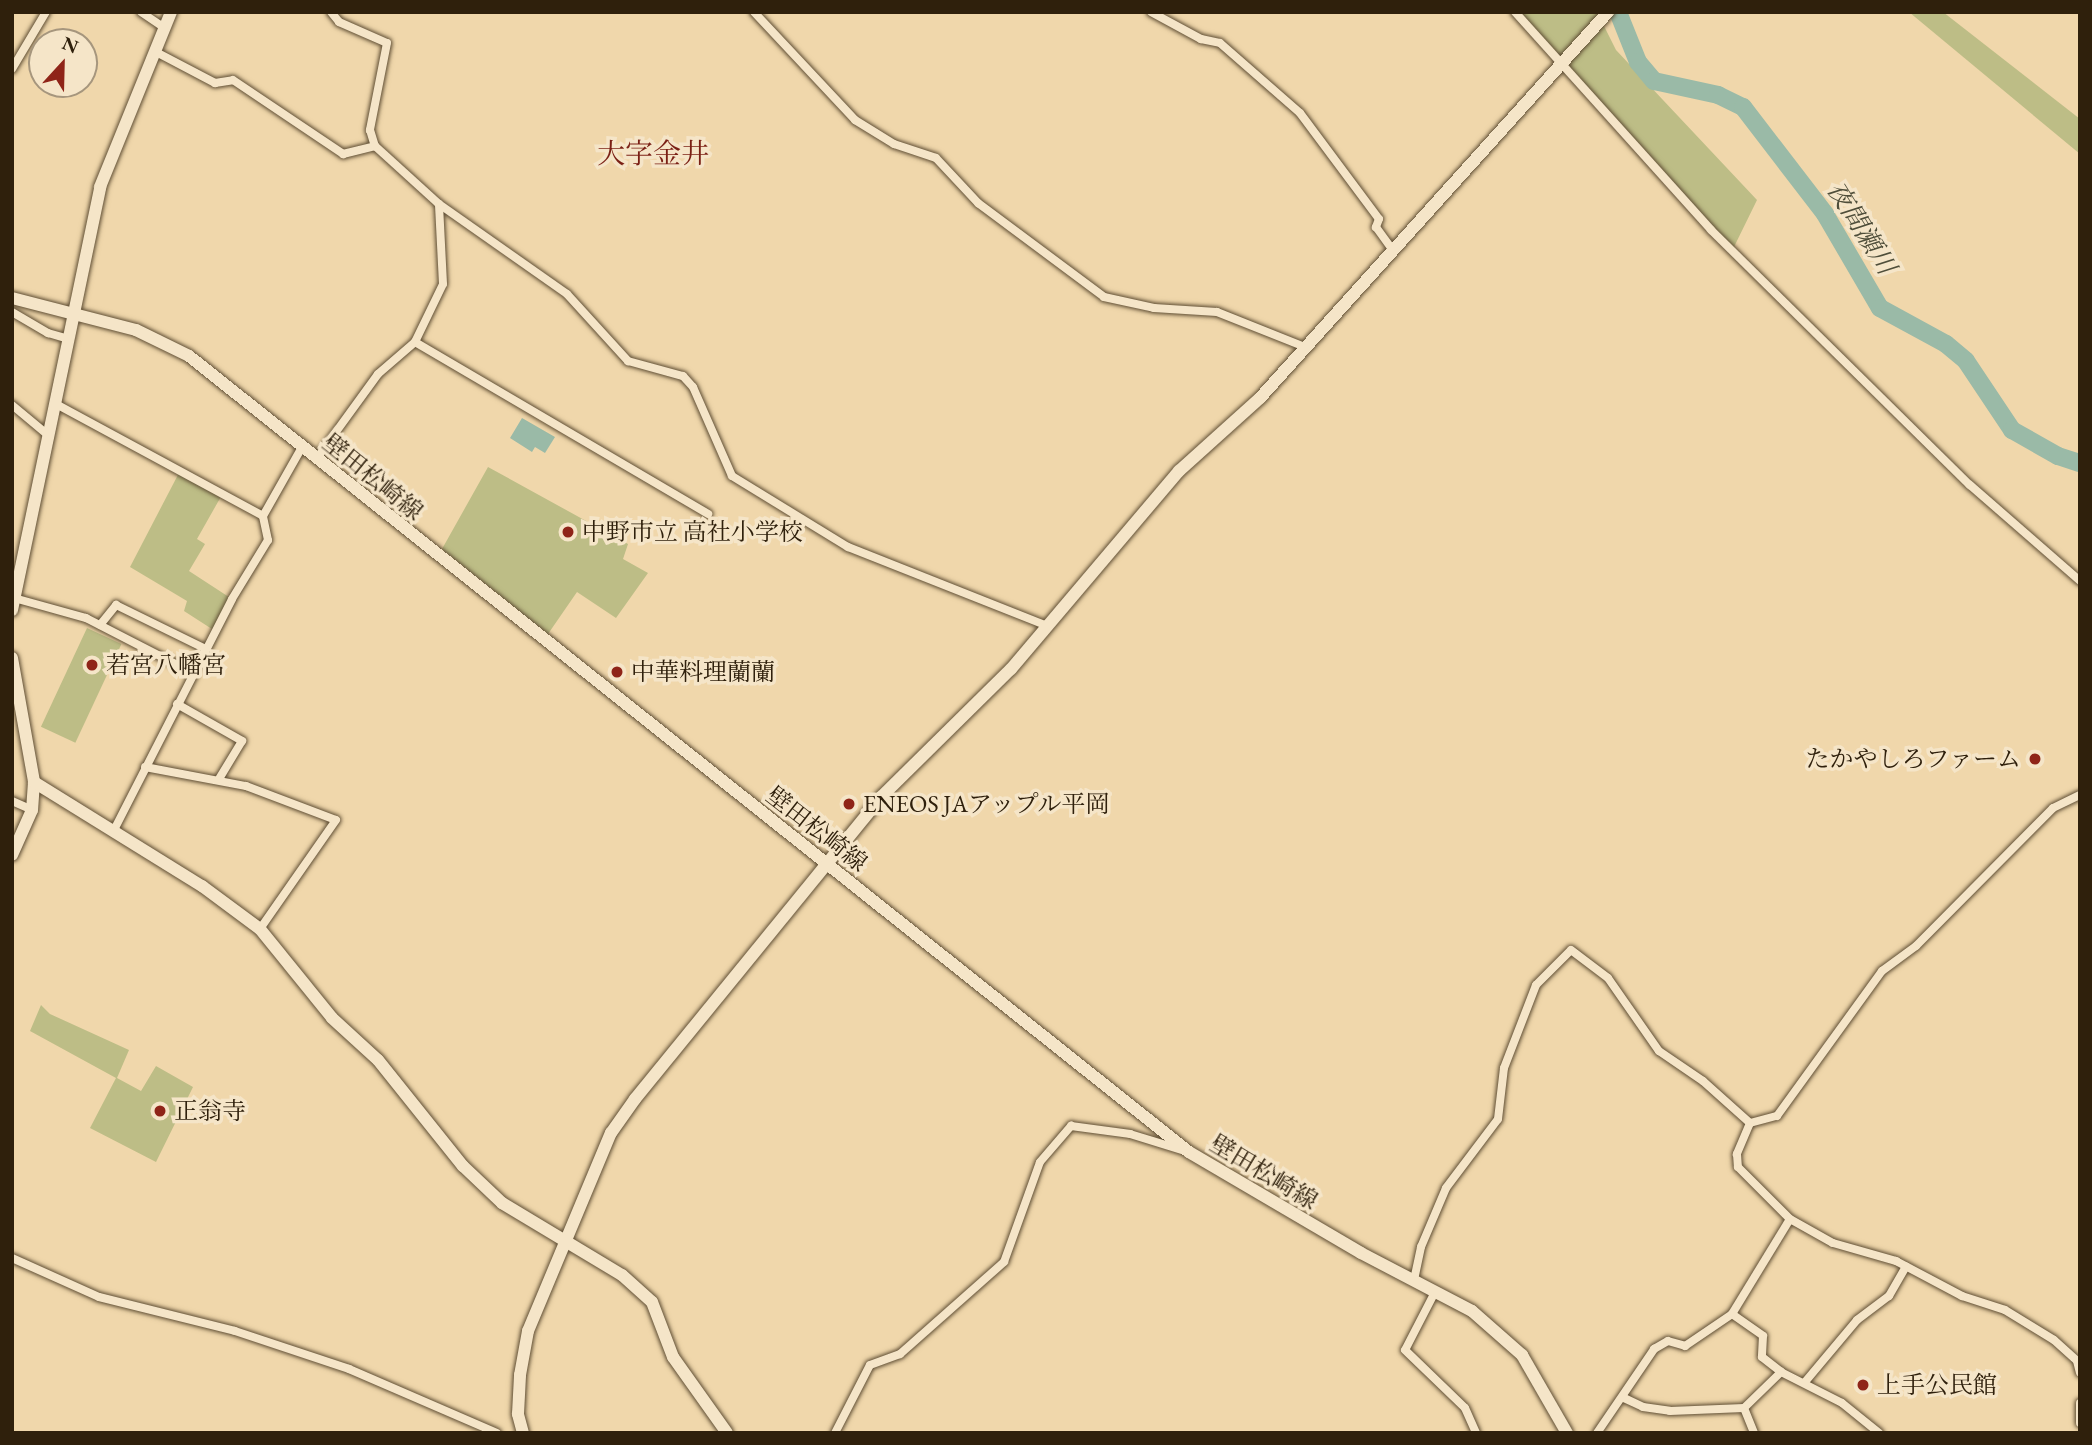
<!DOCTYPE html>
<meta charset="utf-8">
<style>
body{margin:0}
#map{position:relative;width:2092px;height:1445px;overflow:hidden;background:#f0d7ab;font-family:"EB Garamond","Noto Serif JP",serif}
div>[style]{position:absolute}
.green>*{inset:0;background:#bdbd86;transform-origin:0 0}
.water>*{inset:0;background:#9abaa7}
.river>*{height:18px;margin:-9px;padding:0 9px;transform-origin:9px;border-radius:9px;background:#9abaa7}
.roads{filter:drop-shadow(0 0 2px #5f4e34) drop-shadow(0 0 2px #5f4e34)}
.street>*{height:8px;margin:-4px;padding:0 4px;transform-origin:4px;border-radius:4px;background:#f5e5c8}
.secondary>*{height:12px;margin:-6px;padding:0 6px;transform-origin:6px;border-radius:6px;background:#f5e5c8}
.dots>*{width:19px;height:19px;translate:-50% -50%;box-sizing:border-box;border:4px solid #f5e5c8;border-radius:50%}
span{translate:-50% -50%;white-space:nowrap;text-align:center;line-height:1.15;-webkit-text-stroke:7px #f5e5c8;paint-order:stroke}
.street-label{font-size:24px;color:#2f200c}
.poi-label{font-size:24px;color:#2f200c}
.left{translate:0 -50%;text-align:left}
.right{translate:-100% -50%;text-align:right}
.water-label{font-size:26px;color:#4f4e3a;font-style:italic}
.quarter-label{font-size:28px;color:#7a1f14}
.frame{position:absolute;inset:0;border:14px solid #2f200c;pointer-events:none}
.north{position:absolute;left:28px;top:28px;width:70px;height:70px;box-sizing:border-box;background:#f5e5c8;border:2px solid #a6967d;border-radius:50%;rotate:22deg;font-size:19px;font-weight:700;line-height:28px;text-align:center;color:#2f200c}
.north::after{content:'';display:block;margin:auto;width:24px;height:32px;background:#8f2418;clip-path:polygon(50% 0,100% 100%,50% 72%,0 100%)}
</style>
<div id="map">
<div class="green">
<div style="clip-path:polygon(1515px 12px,1597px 12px,1616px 50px,1757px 200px,1732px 251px)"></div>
<div style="clip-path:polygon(1909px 12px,1943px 12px,2080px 119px,2080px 154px)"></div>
<div style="clip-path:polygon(488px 467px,628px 544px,623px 559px,648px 573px,616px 618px,577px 592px,548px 634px,442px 549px)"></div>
<div style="clip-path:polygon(181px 469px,223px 493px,197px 539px,205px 544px,189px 571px,232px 599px,215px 631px,184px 611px,187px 601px,130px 567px)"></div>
<div style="left:87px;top:628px;width:38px;height:109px;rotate:25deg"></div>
<div style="clip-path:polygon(41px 1005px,50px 1014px,129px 1050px,117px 1078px,141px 1091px,156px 1066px,193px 1087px,156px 1162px,90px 1128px,116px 1078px,30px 1031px)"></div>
</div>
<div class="water">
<div style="clip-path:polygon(522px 418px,555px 437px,545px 453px,535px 447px,532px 452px,510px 438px)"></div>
</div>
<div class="river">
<div style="left:1618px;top:12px;width:54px;rotate:68.2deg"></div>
<div style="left:1638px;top:62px;width:25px;rotate:50deg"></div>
<div style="left:1654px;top:81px;width:66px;rotate:12.3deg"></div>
<div style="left:1718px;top:95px;width:28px;rotate:26deg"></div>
<div style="left:1743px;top:107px;width:135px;rotate:52.5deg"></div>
<div style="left:1825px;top:214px;width:109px;rotate:59.7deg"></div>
<div style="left:1880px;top:308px;width:75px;rotate:28.6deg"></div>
<div style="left:1946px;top:344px;width:26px;rotate:40deg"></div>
<div style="left:1966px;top:361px;width:83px;rotate:56.3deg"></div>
<div style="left:2012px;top:430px;width:53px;rotate:29.5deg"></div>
<div style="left:2058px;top:456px;width:23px;rotate:18deg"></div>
</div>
<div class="roads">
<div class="street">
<div style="left:141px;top:12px;width:29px;rotate:34deg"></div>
<div style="left:331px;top:12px;width:13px;rotate:51deg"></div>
<div style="left:339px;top:22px;width:52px;rotate:23.6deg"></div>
<div style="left:387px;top:43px;width:89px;rotate:101.1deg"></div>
<div style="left:370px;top:130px;width:17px;rotate:73deg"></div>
<div style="left:754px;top:12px;width:148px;rotate:46.9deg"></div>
<div style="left:855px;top:120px;width:46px;rotate:31.6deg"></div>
<div style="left:894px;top:144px;width:44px;rotate:18.4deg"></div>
<div style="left:936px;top:158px;width:62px;rotate:47deg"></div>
<div style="left:978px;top:203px;width:157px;rotate:36.7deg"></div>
<div style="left:1104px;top:297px;width:51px;rotate:12.4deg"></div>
<div style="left:1154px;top:308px;width:63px;rotate:3.6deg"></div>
<div style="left:1217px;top:312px;width:95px;rotate:21.7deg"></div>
<div style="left:1151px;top:12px;width:57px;rotate:28.4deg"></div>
<div style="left:1201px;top:39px;width:19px;rotate:12deg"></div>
<div style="left:1220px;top:43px;width:106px;rotate:41.2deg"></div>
<div style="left:1300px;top:113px;width:132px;rotate:53.3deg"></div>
<div style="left:1379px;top:219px;width:9px;rotate:111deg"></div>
<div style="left:1376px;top:227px;width:27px;rotate:54deg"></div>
<div style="left:1515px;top:12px;width:293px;rotate:48deg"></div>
<div style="left:1711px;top:230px;width:363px;rotate:44.6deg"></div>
<div style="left:1970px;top:485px;width:146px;rotate:41.1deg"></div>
<div style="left:156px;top:52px;width:67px;rotate:27.7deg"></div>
<div style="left:215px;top:83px;width:18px;rotate:-9deg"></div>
<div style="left:233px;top:80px;width:133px;rotate:33.9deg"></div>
<div style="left:343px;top:154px;width:33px;rotate:-14deg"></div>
<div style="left:375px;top:146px;width:86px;rotate:42.2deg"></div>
<div style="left:439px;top:204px;width:156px;rotate:35.1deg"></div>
<div style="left:567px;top:294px;width:91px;rotate:47.7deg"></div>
<div style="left:628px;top:361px;width:57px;rotate:15.3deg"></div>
<div style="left:683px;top:376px;width:15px;rotate:48deg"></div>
<div style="left:693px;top:387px;width:97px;rotate:66.3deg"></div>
<div style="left:732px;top:476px;width:136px;rotate:31.5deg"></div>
<div style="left:848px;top:547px;width:215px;rotate:21.6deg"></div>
<div style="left:12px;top:69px;width:66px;rotate:-59.2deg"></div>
<div style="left:12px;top:312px;width:42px;rotate:30.3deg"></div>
<div style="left:48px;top:333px;width:22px;rotate:16deg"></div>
<div style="left:415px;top:342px;width:340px;rotate:30.4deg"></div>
<div style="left:56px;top:404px;width:235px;rotate:28.4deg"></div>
<div style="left:12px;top:405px;width:47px;rotate:39.8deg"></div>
<div style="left:317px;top:458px;width:104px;rotate:-54deg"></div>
<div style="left:378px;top:374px;width:49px;rotate:-40.9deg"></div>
<div style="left:415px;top:342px;width:64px;rotate:-64.2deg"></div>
<div style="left:443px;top:284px;width:80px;rotate:-92.9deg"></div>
<div style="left:14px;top:598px;width:75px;rotate:15.5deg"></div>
<div style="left:86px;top:618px;width:120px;rotate:27.2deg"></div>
<div style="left:100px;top:625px;width:26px;rotate:-51deg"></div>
<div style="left:116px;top:605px;width:100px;rotate:26.1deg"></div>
<div style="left:177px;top:704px;width:75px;rotate:29.6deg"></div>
<div style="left:242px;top:741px;width:44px;rotate:121.2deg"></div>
<div style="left:145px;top:767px;width:103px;rotate:10.7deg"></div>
<div style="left:246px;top:786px;width:96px;rotate:20.7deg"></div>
<div style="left:336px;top:820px;width:133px;rotate:124.9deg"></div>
<div style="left:12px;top:801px;width:22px;rotate:24deg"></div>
<div style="left:114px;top:830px;width:259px;rotate:-62.9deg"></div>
<div style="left:232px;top:599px;width:69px;rotate:-58.6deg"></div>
<div style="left:268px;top:540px;width:25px;rotate:-102deg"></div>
<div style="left:263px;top:516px;width:79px;rotate:-60.5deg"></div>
<div style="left:1750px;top:1123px;width:28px;rotate:-15deg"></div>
<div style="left:1777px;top:1116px;width:179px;rotate:-54.1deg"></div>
<div style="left:1882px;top:971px;width:42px;rotate:-36.3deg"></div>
<div style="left:1916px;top:946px;width:194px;rotate:-45.2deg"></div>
<div style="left:2053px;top:808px;width:30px;rotate:-26deg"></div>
<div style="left:12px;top:1258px;width:95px;rotate:24.1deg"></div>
<div style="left:99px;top:1297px;width:140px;rotate:14deg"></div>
<div style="left:235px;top:1331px;width:120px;rotate:18.4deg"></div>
<div style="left:349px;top:1369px;width:161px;rotate:23.4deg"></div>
<div style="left:1414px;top:1280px;width:34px;rotate:-78deg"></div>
<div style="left:1421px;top:1247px;width:64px;rotate:-67deg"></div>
<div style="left:1446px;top:1188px;width:86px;rotate:-53deg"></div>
<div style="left:1498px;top:1119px;width:51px;rotate:-83.3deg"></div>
<div style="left:1504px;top:1068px;width:89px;rotate:-68.9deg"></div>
<div style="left:1536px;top:985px;width:49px;rotate:-45deg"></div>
<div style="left:1571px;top:950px;width:46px;rotate:37.1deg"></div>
<div style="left:1608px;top:978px;width:89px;rotate:55.1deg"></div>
<div style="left:1659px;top:1051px;width:53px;rotate:34.3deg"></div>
<div style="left:1703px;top:1081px;width:63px;rotate:41.8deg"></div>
<div style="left:1750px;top:1123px;width:34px;rotate:113deg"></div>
<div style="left:1737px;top:1154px;width:13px;rotate:86deg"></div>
<div style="left:1738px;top:1167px;width:74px;rotate:45deg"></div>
<div style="left:1790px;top:1219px;width:49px;rotate:29.2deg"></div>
<div style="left:1833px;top:1243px;width:66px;rotate:15.9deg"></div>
<div style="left:1896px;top:1261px;width:75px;rotate:27.9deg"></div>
<div style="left:1962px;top:1296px;width:45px;rotate:18deg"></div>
<div style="left:2005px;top:1310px;width:57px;rotate:31.5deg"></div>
<div style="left:2054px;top:1340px;width:31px;rotate:42deg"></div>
<div style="left:2077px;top:1361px;width:12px;rotate:76deg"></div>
<div style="left:1435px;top:1292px;width:65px;rotate:117.3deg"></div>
<div style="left:1405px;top:1350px;width:83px;rotate:44deg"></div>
<div style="left:1465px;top:1408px;width:27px;rotate:66deg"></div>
<div style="left:1732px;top:1314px;width:38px;rotate:35deg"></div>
<div style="left:1763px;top:1336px;width:21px;rotate:93deg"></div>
<div style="left:1762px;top:1357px;width:24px;rotate:38deg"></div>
<div style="left:1781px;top:1372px;width:68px;rotate:26.9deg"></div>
<div style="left:1842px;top:1403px;width:48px;rotate:39deg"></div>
<div style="left:1805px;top:1382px;width:81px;rotate:-50deg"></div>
<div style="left:1857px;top:1320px;width:40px;rotate:-37deg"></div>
<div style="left:1889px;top:1296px;width:34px;rotate:-60deg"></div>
<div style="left:1624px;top:1398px;width:21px;rotate:25deg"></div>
<div style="left:1643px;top:1407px;width:27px;rotate:8deg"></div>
<div style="left:1670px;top:1411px;width:74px;rotate:-2.3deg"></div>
<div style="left:1744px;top:1408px;width:52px;rotate:-44.2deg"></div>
<div style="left:2080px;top:1403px;width:20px;rotate:90deg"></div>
<div style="left:1744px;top:1408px;width:27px;rotate:68deg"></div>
<div style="left:835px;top:1433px;width:76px;rotate:-62.8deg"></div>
<div style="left:870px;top:1365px;width:32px;rotate:-20deg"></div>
<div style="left:900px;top:1354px;width:139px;rotate:-41.5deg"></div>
<div style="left:1004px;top:1262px;width:106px;rotate:-70.2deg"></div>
<div style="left:1040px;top:1162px;width:48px;rotate:-49.3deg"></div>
<div style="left:1071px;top:1126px;width:60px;rotate:7.7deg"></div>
<div style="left:1130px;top:1134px;width:54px;rotate:17.1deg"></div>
<div style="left:1597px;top:1433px;width:102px;rotate:-55.8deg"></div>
<div style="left:1654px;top:1349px;width:16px;rotate:-30deg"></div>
<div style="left:1668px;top:1341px;width:18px;rotate:16deg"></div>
<div style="left:1685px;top:1346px;width:57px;rotate:-34.2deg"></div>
<div style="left:1732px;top:1314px;width:111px;rotate:-58.6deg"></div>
</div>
<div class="secondary">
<div style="left:12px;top:298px;width:128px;rotate:14.5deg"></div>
<div style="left:136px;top:330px;width:59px;rotate:26.1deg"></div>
<div style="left:189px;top:356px;width:1278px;rotate:38.52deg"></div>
<div style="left:1189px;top:1152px;width:199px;rotate:30.4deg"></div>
<div style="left:1361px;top:1253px;width:125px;rotate:27.6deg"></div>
<div style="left:1472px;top:1311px;width:67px;rotate:41.3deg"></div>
<div style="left:1522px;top:1355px;width:90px;rotate:60deg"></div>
<div style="left:12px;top:610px;width:432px;rotate:-78.2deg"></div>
<div style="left:100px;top:187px;width:189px;rotate:-67.9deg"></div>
<div style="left:12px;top:658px;width:126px;rotate:79.9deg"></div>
<div style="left:34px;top:782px;width:28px;rotate:94deg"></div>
<div style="left:32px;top:810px;width:49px;rotate:114deg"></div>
<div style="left:34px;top:782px;width:198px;rotate:31.8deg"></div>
<div style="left:202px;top:886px;width:72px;rotate:36.6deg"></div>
<div style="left:260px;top:929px;width:114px;rotate:51deg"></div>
<div style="left:332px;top:1018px;width:62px;rotate:42.4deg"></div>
<div style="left:378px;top:1060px;width:136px;rotate:51.3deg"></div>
<div style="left:463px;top:1166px;width:54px;rotate:43.5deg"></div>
<div style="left:502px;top:1203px;width:140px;rotate:31deg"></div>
<div style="left:622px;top:1275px;width:40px;rotate:42deg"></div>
<div style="left:652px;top:1302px;width:59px;rotate:69.1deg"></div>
<div style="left:673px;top:1357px;width:93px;rotate:54.6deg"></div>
<div style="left:523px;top:1433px;width:20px;rotate:-105deg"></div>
<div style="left:518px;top:1414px;width:39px;rotate:-87deg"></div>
<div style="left:520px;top:1375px;width:45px;rotate:-79.7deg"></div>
<div style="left:528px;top:1331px;width:215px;rotate:-67.3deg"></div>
<div style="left:611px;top:1133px;width:42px;rotate:-54.8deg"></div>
<div style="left:635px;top:1099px;width:390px;rotate:-50.8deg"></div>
<div style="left:881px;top:797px;width:182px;rotate:-44.6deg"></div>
<div style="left:1011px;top:669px;width:260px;rotate:-49.7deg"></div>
<div style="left:1179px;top:471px;width:109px;rotate:-42deg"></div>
<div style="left:1260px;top:398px;width:520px;rotate:-47.96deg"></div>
</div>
</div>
<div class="dots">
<div style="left:568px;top:532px;background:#8f2418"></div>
<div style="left:92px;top:665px;background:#8f2418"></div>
<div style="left:617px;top:672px;background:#8f2418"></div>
<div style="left:2035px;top:759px;background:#8f2418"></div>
<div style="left:849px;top:804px;background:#8f2418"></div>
<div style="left:160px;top:1111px;background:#8f2418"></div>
<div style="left:1863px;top:1385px;background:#8f2418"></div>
</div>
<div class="street-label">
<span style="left:373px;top:477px;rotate:39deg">壁田松崎線</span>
<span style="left:817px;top:829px;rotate:38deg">壁田松崎線</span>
<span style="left:1264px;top:1172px;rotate:31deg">壁田松崎線</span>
</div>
<div class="poi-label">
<span class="left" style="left:582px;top:532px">中野市立 高社小学校</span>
<span class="left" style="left:106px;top:665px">若宮八幡宮</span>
<span class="left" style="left:631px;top:672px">中華料理蘭蘭</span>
<span class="right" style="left:2021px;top:759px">たかやしろファーム</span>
<span class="left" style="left:863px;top:804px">ENEOS JAアップル平岡</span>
<span class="left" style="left:174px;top:1111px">正翁寺</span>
<span class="left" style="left:1877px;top:1385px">上手公民館</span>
</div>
<div class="water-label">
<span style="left:1861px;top:228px;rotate:58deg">夜間瀬川</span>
</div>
<div class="quarter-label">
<span style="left:653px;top:153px">大字金井</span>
</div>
<div class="frame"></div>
<div class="north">N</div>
</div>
